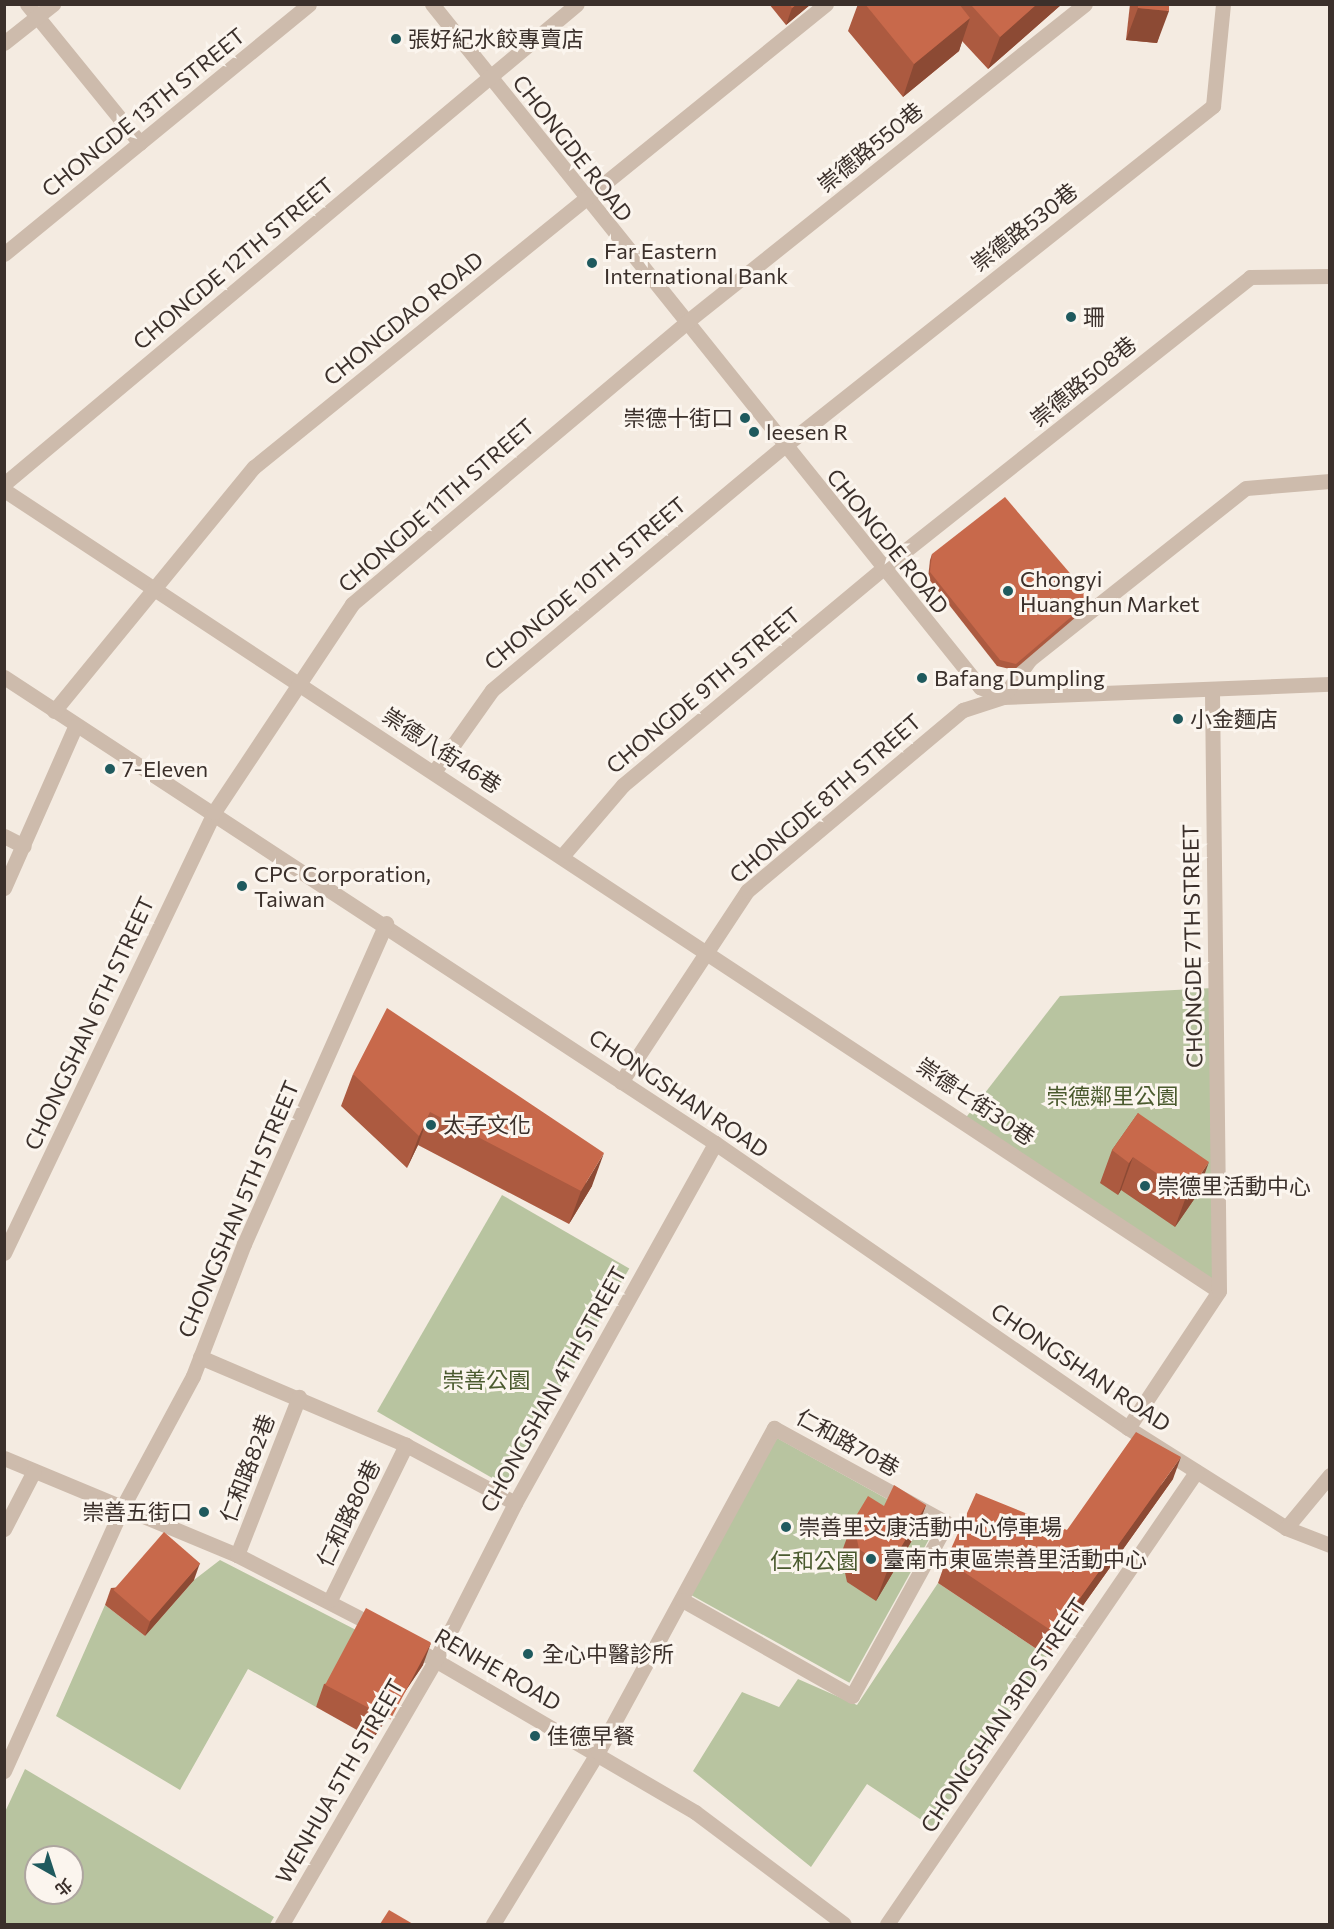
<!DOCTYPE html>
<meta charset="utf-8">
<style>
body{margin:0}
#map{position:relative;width:1334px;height:1929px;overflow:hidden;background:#f4ebe1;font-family:Commissioner,"Noto Sans TC",sans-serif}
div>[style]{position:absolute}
.green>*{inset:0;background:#b8c4a0;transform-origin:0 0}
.minor>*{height:15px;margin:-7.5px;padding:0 7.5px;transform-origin:7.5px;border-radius:7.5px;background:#cdbbac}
.wall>*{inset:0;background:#ac5a40}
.shaded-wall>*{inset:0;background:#8c4a34;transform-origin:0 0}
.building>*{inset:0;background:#c8694b;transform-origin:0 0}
.dots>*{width:16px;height:16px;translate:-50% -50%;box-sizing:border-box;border:3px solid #fbf5ee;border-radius:50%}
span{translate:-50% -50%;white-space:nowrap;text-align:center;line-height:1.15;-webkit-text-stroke:6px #fbf5ee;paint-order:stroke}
.poi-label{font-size:22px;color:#3b302b}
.left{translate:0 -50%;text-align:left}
.right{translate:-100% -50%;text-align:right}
.street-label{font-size:22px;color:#3b302b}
.park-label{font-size:22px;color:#4a5a2e}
.frame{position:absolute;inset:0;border:6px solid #3b302b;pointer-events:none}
.north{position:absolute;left:24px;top:1845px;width:60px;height:60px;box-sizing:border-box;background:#fbf5ee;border:2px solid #aea6a0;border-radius:50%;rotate:141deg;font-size:16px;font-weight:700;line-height:24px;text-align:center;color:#3b302b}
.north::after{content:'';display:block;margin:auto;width:21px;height:27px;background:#1f5a5e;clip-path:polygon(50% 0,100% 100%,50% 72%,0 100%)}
</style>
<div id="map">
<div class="green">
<div style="clip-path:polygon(1213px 988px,1216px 1283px,964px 1120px,1060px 996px)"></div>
<div style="left:502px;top:1195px;width:147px;height:250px;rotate:30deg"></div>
<div style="left:777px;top:1438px;width:182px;height:179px;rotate:29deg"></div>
<div style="clip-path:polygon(220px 1560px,358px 1631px,316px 1707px,248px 1669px,180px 1790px,56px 1716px,105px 1605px,145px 1636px,194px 1580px)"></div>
<div style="clip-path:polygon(938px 1583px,1047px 1656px,935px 1829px,867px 1784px,811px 1867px,693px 1771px,742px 1692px,779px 1707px,798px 1679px,857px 1705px)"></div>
<div style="clip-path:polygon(evenodd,25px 1769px,274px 1917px,270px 1924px,5px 1924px,5px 1812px,25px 1769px,36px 1857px,72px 1857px,72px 1893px,36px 1893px,36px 1857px)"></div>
</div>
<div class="minor">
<div style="left:27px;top:4px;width:179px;rotate:50.9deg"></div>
<div style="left:432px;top:4px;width:876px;rotate:51.26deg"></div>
<div style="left:980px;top:687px;width:25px;rotate:23deg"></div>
<div style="left:1003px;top:697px;width:327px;rotate:-2.3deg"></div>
<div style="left:4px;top:43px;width:63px;rotate:-38.5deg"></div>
<div style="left:4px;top:254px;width:394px;rotate:-39.3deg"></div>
<div style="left:4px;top:484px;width:747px;rotate:-39.95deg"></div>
<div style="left:4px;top:490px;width:1455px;rotate:33.4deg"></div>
<div style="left:4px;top:677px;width:850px;rotate:33.24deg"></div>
<div style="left:715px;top:1143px;width:502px;rotate:34.61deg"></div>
<div style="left:1128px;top:1428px;width:187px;rotate:32.3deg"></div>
<div style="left:1286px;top:1528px;width:47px;rotate:21.1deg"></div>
<div style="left:1003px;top:697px;width:47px;rotate:-54.6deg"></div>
<div style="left:1030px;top:659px;width:275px;rotate:-38.4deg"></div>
<div style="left:1246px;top:488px;width:84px;rotate:-4.8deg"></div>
<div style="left:54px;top:711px;width:315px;rotate:-50.7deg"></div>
<div style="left:254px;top:467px;width:736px;rotate:-38.99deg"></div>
<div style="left:434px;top:772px;width:100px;rotate:-54.7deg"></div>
<div style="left:492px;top:690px;width:379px;rotate:-39.9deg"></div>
<div style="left:783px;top:447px;width:549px;rotate:-38.42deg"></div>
<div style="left:1213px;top:106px;width:102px;rotate:-84.4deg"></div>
<div style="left:4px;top:836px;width:22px;rotate:27deg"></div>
<div style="left:563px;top:855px;width:92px;rotate:-49.4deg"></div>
<div style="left:623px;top:785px;width:337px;rotate:-39.8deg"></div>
<div style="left:882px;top:569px;width:470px;rotate:-38.4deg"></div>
<div style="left:1250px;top:277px;width:80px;rotate:-0.7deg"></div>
<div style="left:4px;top:888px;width:178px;rotate:-66.2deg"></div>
<div style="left:621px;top:1082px;width:229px;rotate:-56.6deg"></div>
<div style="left:747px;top:891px;width:282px;rotate:-40deg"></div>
<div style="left:963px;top:710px;width:42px;rotate:-18deg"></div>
<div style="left:4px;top:1253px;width:488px;rotate:-64.5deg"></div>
<div style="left:214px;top:812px;width:250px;rotate:-56.4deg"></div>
<div style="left:352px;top:604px;width:434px;rotate:-40.1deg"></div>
<div style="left:684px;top:324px;width:513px;rotate:-38.59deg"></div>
<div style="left:200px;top:1357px;width:224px;rotate:23.1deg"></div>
<div style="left:406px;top:1445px;width:123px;rotate:28deg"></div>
<div style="left:1128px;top:1428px;width:164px;rotate:-56.4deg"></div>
<div style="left:1219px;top:1291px;width:602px;rotate:-90.67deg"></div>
<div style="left:4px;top:1458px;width:252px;rotate:22.6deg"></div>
<div style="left:237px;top:1555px;width:160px;rotate:27.2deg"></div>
<div style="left:1286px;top:1528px;width:69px;rotate:-50.3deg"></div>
<div style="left:4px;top:1529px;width:65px;rotate:-62.7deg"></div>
<div style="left:237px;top:1555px;width:170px;rotate:-68.6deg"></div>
<div style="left:330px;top:1600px;width:173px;rotate:-63.9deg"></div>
<div style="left:411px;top:1646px;width:329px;rotate:30.3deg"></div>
<div style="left:695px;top:1812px;width:186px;rotate:36.9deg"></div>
<div style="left:4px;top:1771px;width:288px;rotate:-65.8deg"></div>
<div style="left:122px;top:1508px;width:150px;rotate:-61.7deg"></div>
<div style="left:193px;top:1376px;width:142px;rotate:-68.9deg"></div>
<div style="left:244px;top:1244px;width:351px;rotate:-66.1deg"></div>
<div style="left:282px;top:1924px;width:306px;rotate:-59.8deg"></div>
<div style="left:436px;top:1659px;width:175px;rotate:-63.1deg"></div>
<div style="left:515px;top:1503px;width:412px;rotate:-60.9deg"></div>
<div style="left:493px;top:1924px;width:202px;rotate:-58.6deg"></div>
<div style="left:598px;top:1752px;width:369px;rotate:-61.5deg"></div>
<div style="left:774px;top:1428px;width:197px;rotate:28.8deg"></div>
<div style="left:947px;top:1523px;width:197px;rotate:118.8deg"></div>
<div style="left:852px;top:1696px;width:195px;rotate:-150.5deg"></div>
<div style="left:887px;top:1924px;width:548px;rotate:-55.64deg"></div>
</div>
<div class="wall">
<div style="clip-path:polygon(769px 4px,811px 4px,786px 25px)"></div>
<div style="clip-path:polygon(858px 4px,1062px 4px,988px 69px,962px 41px,959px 51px,903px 97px,848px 31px)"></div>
<div style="clip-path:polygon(1130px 4px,1169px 4px,1157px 43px,1126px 40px)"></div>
<div style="clip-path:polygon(932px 554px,1092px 599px,1090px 605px,1014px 670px,997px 666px,928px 578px,930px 560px)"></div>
<div style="clip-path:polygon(353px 1074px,592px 1186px,569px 1224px,418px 1145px,407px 1168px,341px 1106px)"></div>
<div style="clip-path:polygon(1138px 1113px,1197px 1195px,1175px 1227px,1121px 1190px,1118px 1195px,1100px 1183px,1112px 1150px)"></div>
<div style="clip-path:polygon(1173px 1479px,1047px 1656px,938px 1583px,946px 1560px,1067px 1530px)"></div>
<div style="clip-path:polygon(926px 1505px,914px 1537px,876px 1601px,847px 1582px,841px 1554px,853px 1521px,884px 1506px)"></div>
<div style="clip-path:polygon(194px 1580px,145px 1636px,105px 1605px,111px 1588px)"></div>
<div style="clip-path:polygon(423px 1665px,373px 1739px,316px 1707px,324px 1684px)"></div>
</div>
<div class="shaded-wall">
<div style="clip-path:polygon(797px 4px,811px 4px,786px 25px,792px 8px)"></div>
<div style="clip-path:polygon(1037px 4px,1062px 4px,988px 69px,1000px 37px)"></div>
<div style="clip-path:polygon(1138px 8px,1169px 11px,1157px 43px,1126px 40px)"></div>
<div style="clip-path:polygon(970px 18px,959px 51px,903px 97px,914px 64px)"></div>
<div style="left:1092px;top:599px;width:6px;height:100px;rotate:108deg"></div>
<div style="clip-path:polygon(430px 1112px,418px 1145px,407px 1168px,419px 1136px)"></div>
<div style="clip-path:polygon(604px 1153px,592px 1186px,569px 1224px,581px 1191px)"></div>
<div style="clip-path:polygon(1133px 1157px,1121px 1190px,1118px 1195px,1129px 1163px)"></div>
<div style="clip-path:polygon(1209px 1162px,1197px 1195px,1175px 1227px,1187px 1194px)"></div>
<div style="clip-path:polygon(1181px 1457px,1173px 1479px,1047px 1656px,1055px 1633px)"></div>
<div style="clip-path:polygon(926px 1505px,914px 1537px,876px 1601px,888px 1569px)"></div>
<div style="clip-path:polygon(200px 1563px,194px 1580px,145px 1636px,151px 1619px)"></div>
<div style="clip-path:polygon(431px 1643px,423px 1665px,373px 1739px,382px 1717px)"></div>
</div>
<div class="building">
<div style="clip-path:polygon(789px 4px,797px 4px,792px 8px)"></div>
<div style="clip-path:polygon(865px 4px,959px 4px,970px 18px,914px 64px)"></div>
<div style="clip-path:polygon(973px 4px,1037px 4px,1000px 37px,972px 6px)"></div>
<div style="clip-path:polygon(1138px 4px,1169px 4px,1169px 11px,1138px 8px)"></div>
<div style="clip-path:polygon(1005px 497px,1092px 599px,1016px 664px,1000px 660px,930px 572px,932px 554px)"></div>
<div style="clip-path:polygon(387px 1008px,604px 1153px,581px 1191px,430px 1112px,419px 1136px,353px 1074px)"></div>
<div style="clip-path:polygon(1138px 1113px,1209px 1162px,1187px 1194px,1133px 1157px,1129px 1163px,1112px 1150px)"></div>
<div style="clip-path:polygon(1136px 1432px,1181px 1457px,1055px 1633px,946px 1560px,976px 1493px,1067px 1530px)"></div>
<div style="clip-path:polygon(894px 1485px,926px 1505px,888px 1569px,859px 1549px,853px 1521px,868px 1496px,884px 1506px)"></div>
<div style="left:164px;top:1532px;width:48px;height:77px;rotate:41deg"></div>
<div style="left:366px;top:1608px;width:74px;height:87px;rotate:28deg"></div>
<div style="clip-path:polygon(389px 1910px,413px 1924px,380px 1924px)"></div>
</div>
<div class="dots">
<div style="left:396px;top:39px;background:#1f5a5e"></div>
<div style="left:592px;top:263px;background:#1f5a5e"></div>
<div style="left:1071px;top:317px;background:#1f5a5e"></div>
<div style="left:745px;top:418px;background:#1f5a5e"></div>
<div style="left:754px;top:432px;background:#1f5a5e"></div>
<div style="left:1008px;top:591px;background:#1f5a5e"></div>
<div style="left:922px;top:678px;background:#1f5a5e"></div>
<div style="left:1178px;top:719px;background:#1f5a5e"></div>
<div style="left:110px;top:769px;background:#1f5a5e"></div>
<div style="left:242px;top:886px;background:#1f5a5e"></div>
<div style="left:431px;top:1125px;background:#1f5a5e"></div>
<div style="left:1145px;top:1186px;background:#1f5a5e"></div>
<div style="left:204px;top:1512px;background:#1f5a5e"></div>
<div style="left:786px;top:1527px;background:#1f5a5e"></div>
<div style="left:871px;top:1559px;background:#1f5a5e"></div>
<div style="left:528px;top:1654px;background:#1f5a5e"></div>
<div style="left:535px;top:1736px;background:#1f5a5e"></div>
</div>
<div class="poi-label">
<span class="left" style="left:408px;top:39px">張好紀水餃專賣店</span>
<span class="left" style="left:604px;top:263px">Far Eastern<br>International Bank</span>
<span class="left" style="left:1083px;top:317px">珊</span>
<span class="right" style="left:733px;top:418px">崇德十街口</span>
<span class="left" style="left:766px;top:432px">leesen R</span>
<span class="left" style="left:1020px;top:591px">Chongyi<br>Huanghun Market</span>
<span class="left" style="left:934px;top:678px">Bafang Dumpling</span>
<span class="left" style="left:1190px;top:719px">小金麵店</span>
<span class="left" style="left:122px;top:769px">7-Eleven</span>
<span class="left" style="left:254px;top:886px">CPC Corporation,<br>Taiwan</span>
<span class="left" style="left:443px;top:1125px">太子文化</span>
<span class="left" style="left:1157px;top:1186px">崇德里活動中心</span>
<span class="right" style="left:192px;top:1512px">崇善五街口</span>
<span class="left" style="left:798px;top:1527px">崇善里文康活動中心停車場</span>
<span class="left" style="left:883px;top:1559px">臺南市東區崇善里活動中心</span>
<span class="left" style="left:542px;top:1654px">全心中醫診所</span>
<span class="left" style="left:547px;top:1736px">佳德早餐</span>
</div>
<div class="street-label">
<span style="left:143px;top:112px;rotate:-39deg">CHONGDE 13TH STREET</span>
<span style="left:870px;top:147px;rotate:-39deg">崇德路550巷</span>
<span style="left:573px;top:148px;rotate:52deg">CHONGDE ROAD</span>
<span style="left:1024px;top:227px;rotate:-38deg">崇德路530巷</span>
<span style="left:233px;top:263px;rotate:-40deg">CHONGDE 12TH STREET</span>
<span style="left:403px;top:318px;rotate:-39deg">CHONGDAO ROAD</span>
<span style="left:1083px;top:381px;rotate:-39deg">崇德路508巷</span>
<span style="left:436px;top:505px;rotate:-41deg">CHONGDE 11TH STREET</span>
<span style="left:888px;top:541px;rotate:51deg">CHONGDE ROAD</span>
<span style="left:585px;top:583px;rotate:-40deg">CHONGDE 10TH STREET</span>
<span style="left:703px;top:690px;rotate:-40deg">CHONGDE 9TH STREET</span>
<span style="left:442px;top:750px;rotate:33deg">崇德八街46巷</span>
<span style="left:825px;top:798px;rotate:-41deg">CHONGDE 8TH STREET</span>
<span style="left:1192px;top:946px;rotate:-91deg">CHONGDE 7TH STREET</span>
<span style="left:89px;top:1023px;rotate:-65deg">CHONGSHAN 6TH STREET</span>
<span style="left:679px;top:1093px;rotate:34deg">CHONGSHAN ROAD</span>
<span style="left:976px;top:1101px;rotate:34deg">崇德七街30巷</span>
<span style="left:238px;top:1209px;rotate:-67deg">CHONGSHAN 5TH STREET</span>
<span style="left:1081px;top:1367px;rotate:34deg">CHONGSHAN ROAD</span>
<span style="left:553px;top:1389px;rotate:-61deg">CHONGSHAN 4TH STREET</span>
<span style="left:848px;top:1442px;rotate:29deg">仁和路70巷</span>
<span style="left:247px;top:1468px;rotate:-69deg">仁和路82巷</span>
<span style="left:348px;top:1513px;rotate:-64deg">仁和路80巷</span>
<span style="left:498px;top:1669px;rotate:30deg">RENHE ROAD</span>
<span style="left:1003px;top:1715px;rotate:-56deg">CHONGSHAN 3RD STREET</span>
<span style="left:339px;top:1781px;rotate:-60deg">WENHUA 5TH STREET</span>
</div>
<div class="park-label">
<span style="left:1112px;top:1096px">崇德鄰里公園</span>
<span style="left:486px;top:1380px">崇善公園</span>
<span style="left:814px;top:1561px">仁和公園</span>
</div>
<div class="frame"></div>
<div class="north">北</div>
</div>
